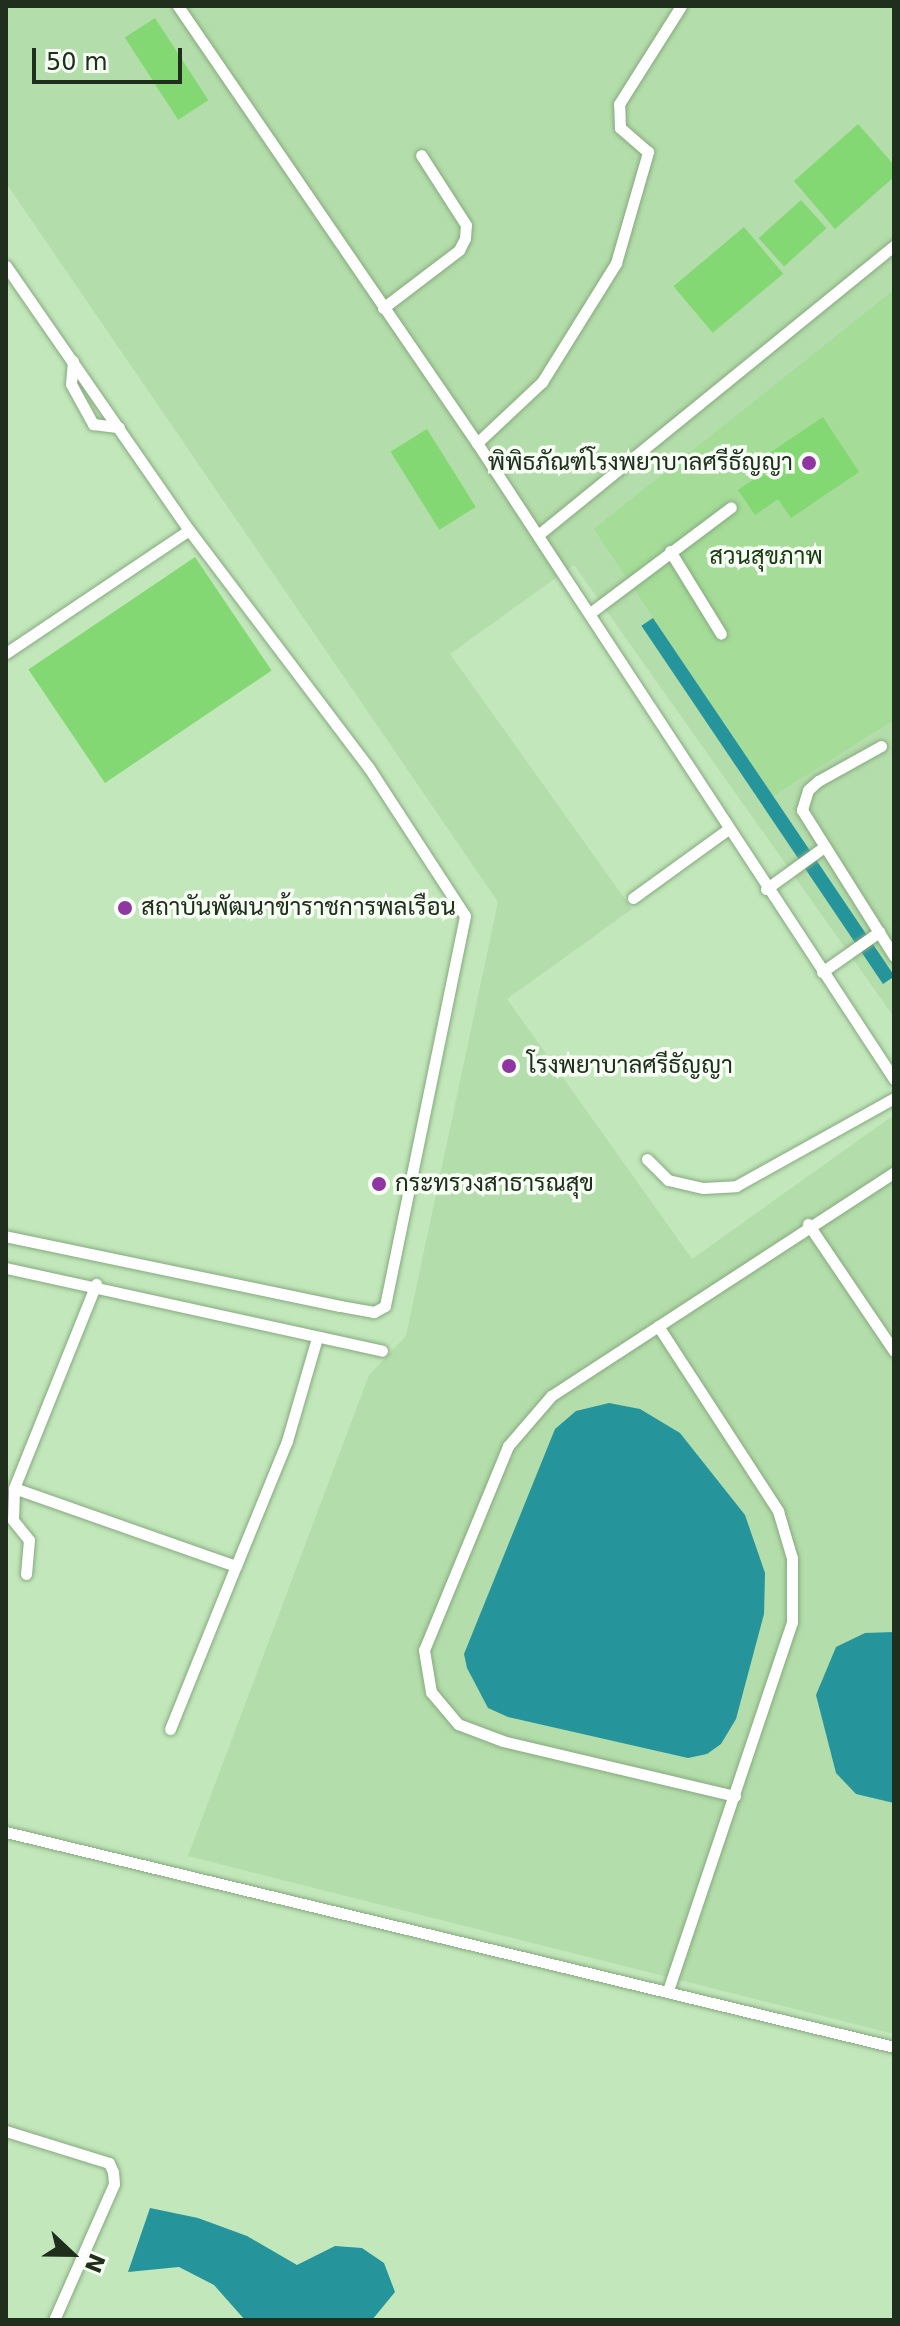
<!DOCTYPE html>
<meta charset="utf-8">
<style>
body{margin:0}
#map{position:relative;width:900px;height:2326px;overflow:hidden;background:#c2e7bb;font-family:"DejaVu Sans",Sarabun,sans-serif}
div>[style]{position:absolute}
.built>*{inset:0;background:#b3ddaa}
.green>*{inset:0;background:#a4dc98}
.water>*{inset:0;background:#25959b;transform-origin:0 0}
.building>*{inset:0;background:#84d873;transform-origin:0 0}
.roads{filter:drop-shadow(0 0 2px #86a97f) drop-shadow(0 0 2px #86a97f)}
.lane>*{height:11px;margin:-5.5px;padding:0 5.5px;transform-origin:5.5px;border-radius:5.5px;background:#fff}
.dots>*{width:22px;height:22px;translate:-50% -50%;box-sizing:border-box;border:4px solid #f7fff5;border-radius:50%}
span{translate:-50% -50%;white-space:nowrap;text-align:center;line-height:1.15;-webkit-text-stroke:7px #f7fff5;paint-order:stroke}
.poi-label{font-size:24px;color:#202e1d}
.right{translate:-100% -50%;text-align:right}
.left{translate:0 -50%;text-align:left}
.park-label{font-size:24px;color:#1a3a13}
.frame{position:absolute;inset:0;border:8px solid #202e1d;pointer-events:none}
.north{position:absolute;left:32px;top:2214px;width:80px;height:80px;-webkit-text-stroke:6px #f7fff5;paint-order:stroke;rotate:112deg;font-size:22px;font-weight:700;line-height:32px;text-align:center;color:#202e1d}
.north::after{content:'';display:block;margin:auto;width:28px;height:36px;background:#202e1d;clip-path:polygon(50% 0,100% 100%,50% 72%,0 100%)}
.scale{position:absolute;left:32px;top:48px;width:150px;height:36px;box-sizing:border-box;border:4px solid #202e1d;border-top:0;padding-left:10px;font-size:24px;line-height:28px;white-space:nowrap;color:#202e1d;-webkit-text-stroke:6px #f7fff5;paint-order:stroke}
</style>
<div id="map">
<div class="built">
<div style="clip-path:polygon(6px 6px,894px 6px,894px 1017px,574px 565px,450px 654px,632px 909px,507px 999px,692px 1259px,894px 1115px,894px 2034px,188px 1856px,369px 1375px,406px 1336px,498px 902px,6px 183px)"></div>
</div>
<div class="green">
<div style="clip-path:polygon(894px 290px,894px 720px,773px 796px,594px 529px)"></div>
</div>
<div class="water">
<div style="left:653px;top:618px;width:432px;height:14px;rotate:56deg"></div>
<div style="clip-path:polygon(609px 1403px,640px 1409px,680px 1433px,745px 1515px,765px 1573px,764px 1614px,736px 1719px,721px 1744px,707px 1754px,688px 1758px,508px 1717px,488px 1708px,467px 1668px,464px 1654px,555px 1429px,576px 1411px)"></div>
<div style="clip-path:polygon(894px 1632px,894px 1803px,856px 1794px,836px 1773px,816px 1695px,836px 1647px,865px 1633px)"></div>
<div style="clip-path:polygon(150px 2208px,198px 2218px,247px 2236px,297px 2265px,335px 2246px,362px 2248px,384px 2263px,395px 2292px,372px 2320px,245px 2320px,214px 2285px,179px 2267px,128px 2272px)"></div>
</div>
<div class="building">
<div style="left:155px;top:18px;width:98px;height:36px;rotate:57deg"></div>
<div style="clip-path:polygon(858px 124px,894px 165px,894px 177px,835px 229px,794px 181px)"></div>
<div style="left:801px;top:200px;width:38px;height:57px;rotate:48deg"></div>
<div style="left:744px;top:227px;width:61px;height:92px;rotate:50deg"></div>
<div style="clip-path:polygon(823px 417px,859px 472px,791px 518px,778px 499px,755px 515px,738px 490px,769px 469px,762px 458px)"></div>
<div style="left:427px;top:429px;width:92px;height:43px;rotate:58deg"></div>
<div style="left:195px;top:557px;width:137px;height:201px;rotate:56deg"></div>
</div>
<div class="roads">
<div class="lane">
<div style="left:178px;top:6px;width:529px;rotate:55.62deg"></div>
<div style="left:477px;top:443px;width:761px;rotate:56.75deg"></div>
<div style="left:6px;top:266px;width:321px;rotate:55.3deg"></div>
<div style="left:189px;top:530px;width:298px;rotate:52.9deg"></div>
<div style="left:369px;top:768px;width:176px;rotate:57deg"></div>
<div style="left:465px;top:916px;width:398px;rotate:101.6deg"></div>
<div style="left:385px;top:1306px;width:13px;rotate:151deg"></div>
<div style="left:374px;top:1312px;width:35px;rotate:-170deg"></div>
<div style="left:340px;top:1306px;width:341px;rotate:-168.2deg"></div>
<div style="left:383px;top:308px;width:96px;rotate:-37.3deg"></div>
<div style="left:459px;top:250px;width:13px;rotate:-63deg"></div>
<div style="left:465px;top:238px;width:13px;rotate:-86deg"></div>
<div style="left:466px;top:225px;width:83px;rotate:-122.7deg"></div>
<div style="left:73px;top:361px;width:23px;rotate:95deg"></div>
<div style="left:71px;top:384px;width:46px;rotate:61.2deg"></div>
<div style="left:93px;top:424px;width:26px;rotate:7deg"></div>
<div style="left:477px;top:443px;width:89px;rotate:-43.2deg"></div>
<div style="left:542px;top:382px;width:140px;rotate:-58.1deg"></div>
<div style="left:616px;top:263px;width:116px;rotate:-73.9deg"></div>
<div style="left:648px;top:152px;width:37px;rotate:-139deg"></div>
<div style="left:620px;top:128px;width:24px;rotate:-92deg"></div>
<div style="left:619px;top:104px;width:116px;rotate:-57.7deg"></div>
<div style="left:538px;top:535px;width:459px;rotate:-39.1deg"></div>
<div style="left:670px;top:551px;width:97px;rotate:58.4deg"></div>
<div style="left:590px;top:613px;width:176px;rotate:-36.9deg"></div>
<div style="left:6px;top:653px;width:220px;rotate:-33.9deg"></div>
<div style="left:881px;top:746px;width:72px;rotate:150.9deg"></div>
<div style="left:818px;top:781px;width:13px;rotate:138deg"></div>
<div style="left:808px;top:790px;width:21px;rotate:107deg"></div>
<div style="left:802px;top:810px;width:173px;rotate:57.8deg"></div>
<div style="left:766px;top:889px;width:72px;rotate:-35.9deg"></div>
<div style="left:633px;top:898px;width:116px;rotate:-35.9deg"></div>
<div style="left:822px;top:972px;width:70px;rotate:-35.1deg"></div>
<div style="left:647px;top:1159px;width:30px;rotate:45deg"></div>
<div style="left:668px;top:1180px;width:36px;rotate:13deg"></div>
<div style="left:703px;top:1188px;width:33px;rotate:-3deg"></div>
<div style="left:736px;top:1186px;width:181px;rotate:-29.1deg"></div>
<div style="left:808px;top:1224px;width:153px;rotate:55.9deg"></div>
<div style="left:6px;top:1268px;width:385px;rotate:12.4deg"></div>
<div style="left:658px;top:1326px;width:221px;rotate:57deg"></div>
<div style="left:778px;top:1511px;width:49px;rotate:73.4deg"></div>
<div style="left:792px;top:1558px;width:64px;rotate:90deg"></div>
<div style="left:792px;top:1622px;width:388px;rotate:108.6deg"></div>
<div style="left:14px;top:1488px;width:235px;rotate:19.4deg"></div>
<div style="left:236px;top:1566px;width:135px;rotate:-67.8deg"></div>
<div style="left:287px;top:1441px;width:107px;rotate:-73.8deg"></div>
<div style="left:26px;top:1574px;width:34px;rotate:-85deg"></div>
<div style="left:29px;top:1540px;width:26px;rotate:-129deg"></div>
<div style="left:13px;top:1520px;width:32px;rotate:-88deg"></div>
<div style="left:14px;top:1488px;width:220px;rotate:-68.1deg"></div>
<div style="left:170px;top:1729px;width:176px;rotate:-68deg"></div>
<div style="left:735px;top:1796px;width:238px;rotate:-166.7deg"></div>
<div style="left:503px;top:1741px;width:48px;rotate:-159.3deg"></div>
<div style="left:458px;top:1724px;width:42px;rotate:-130.2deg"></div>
<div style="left:431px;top:1692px;width:43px;rotate:-99.5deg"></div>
<div style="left:424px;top:1650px;width:221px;rotate:-67.6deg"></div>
<div style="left:508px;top:1446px;width:66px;rotate:-49.3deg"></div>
<div style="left:551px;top:1396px;width:410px;rotate:-33.1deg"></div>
<div style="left:6px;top:1832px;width:914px;rotate:13.61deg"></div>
<div style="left:6px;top:2131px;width:108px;rotate:17.3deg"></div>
<div style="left:109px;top:2163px;width:10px;rotate:66deg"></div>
<div style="left:113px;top:2172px;width:12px;rotate:85deg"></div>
<div style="left:114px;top:2184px;width:149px;rotate:113.8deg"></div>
</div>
</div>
<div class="dots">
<div style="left:809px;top:463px;background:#8f36a2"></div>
<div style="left:125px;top:908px;background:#8f36a2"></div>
<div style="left:509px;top:1066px;background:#8f36a2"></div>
<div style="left:379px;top:1184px;background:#8f36a2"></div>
</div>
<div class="poi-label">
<span class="right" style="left:793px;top:463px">พิพิธภัณฑ์โรงพยาบาลศรีธัญญา</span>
<span class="left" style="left:141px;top:908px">สถาบันพัฒนาข้าราชการพลเรือน</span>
<span class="left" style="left:527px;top:1066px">โรงพยาบาลศรีธัญญา</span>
<span class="left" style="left:395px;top:1184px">กระทรวงสาธารณสุข</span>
</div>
<div class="park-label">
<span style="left:766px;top:557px">สวนสุขภาพ</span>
</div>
<div class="frame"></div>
<div class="north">N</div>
<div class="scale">50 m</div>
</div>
